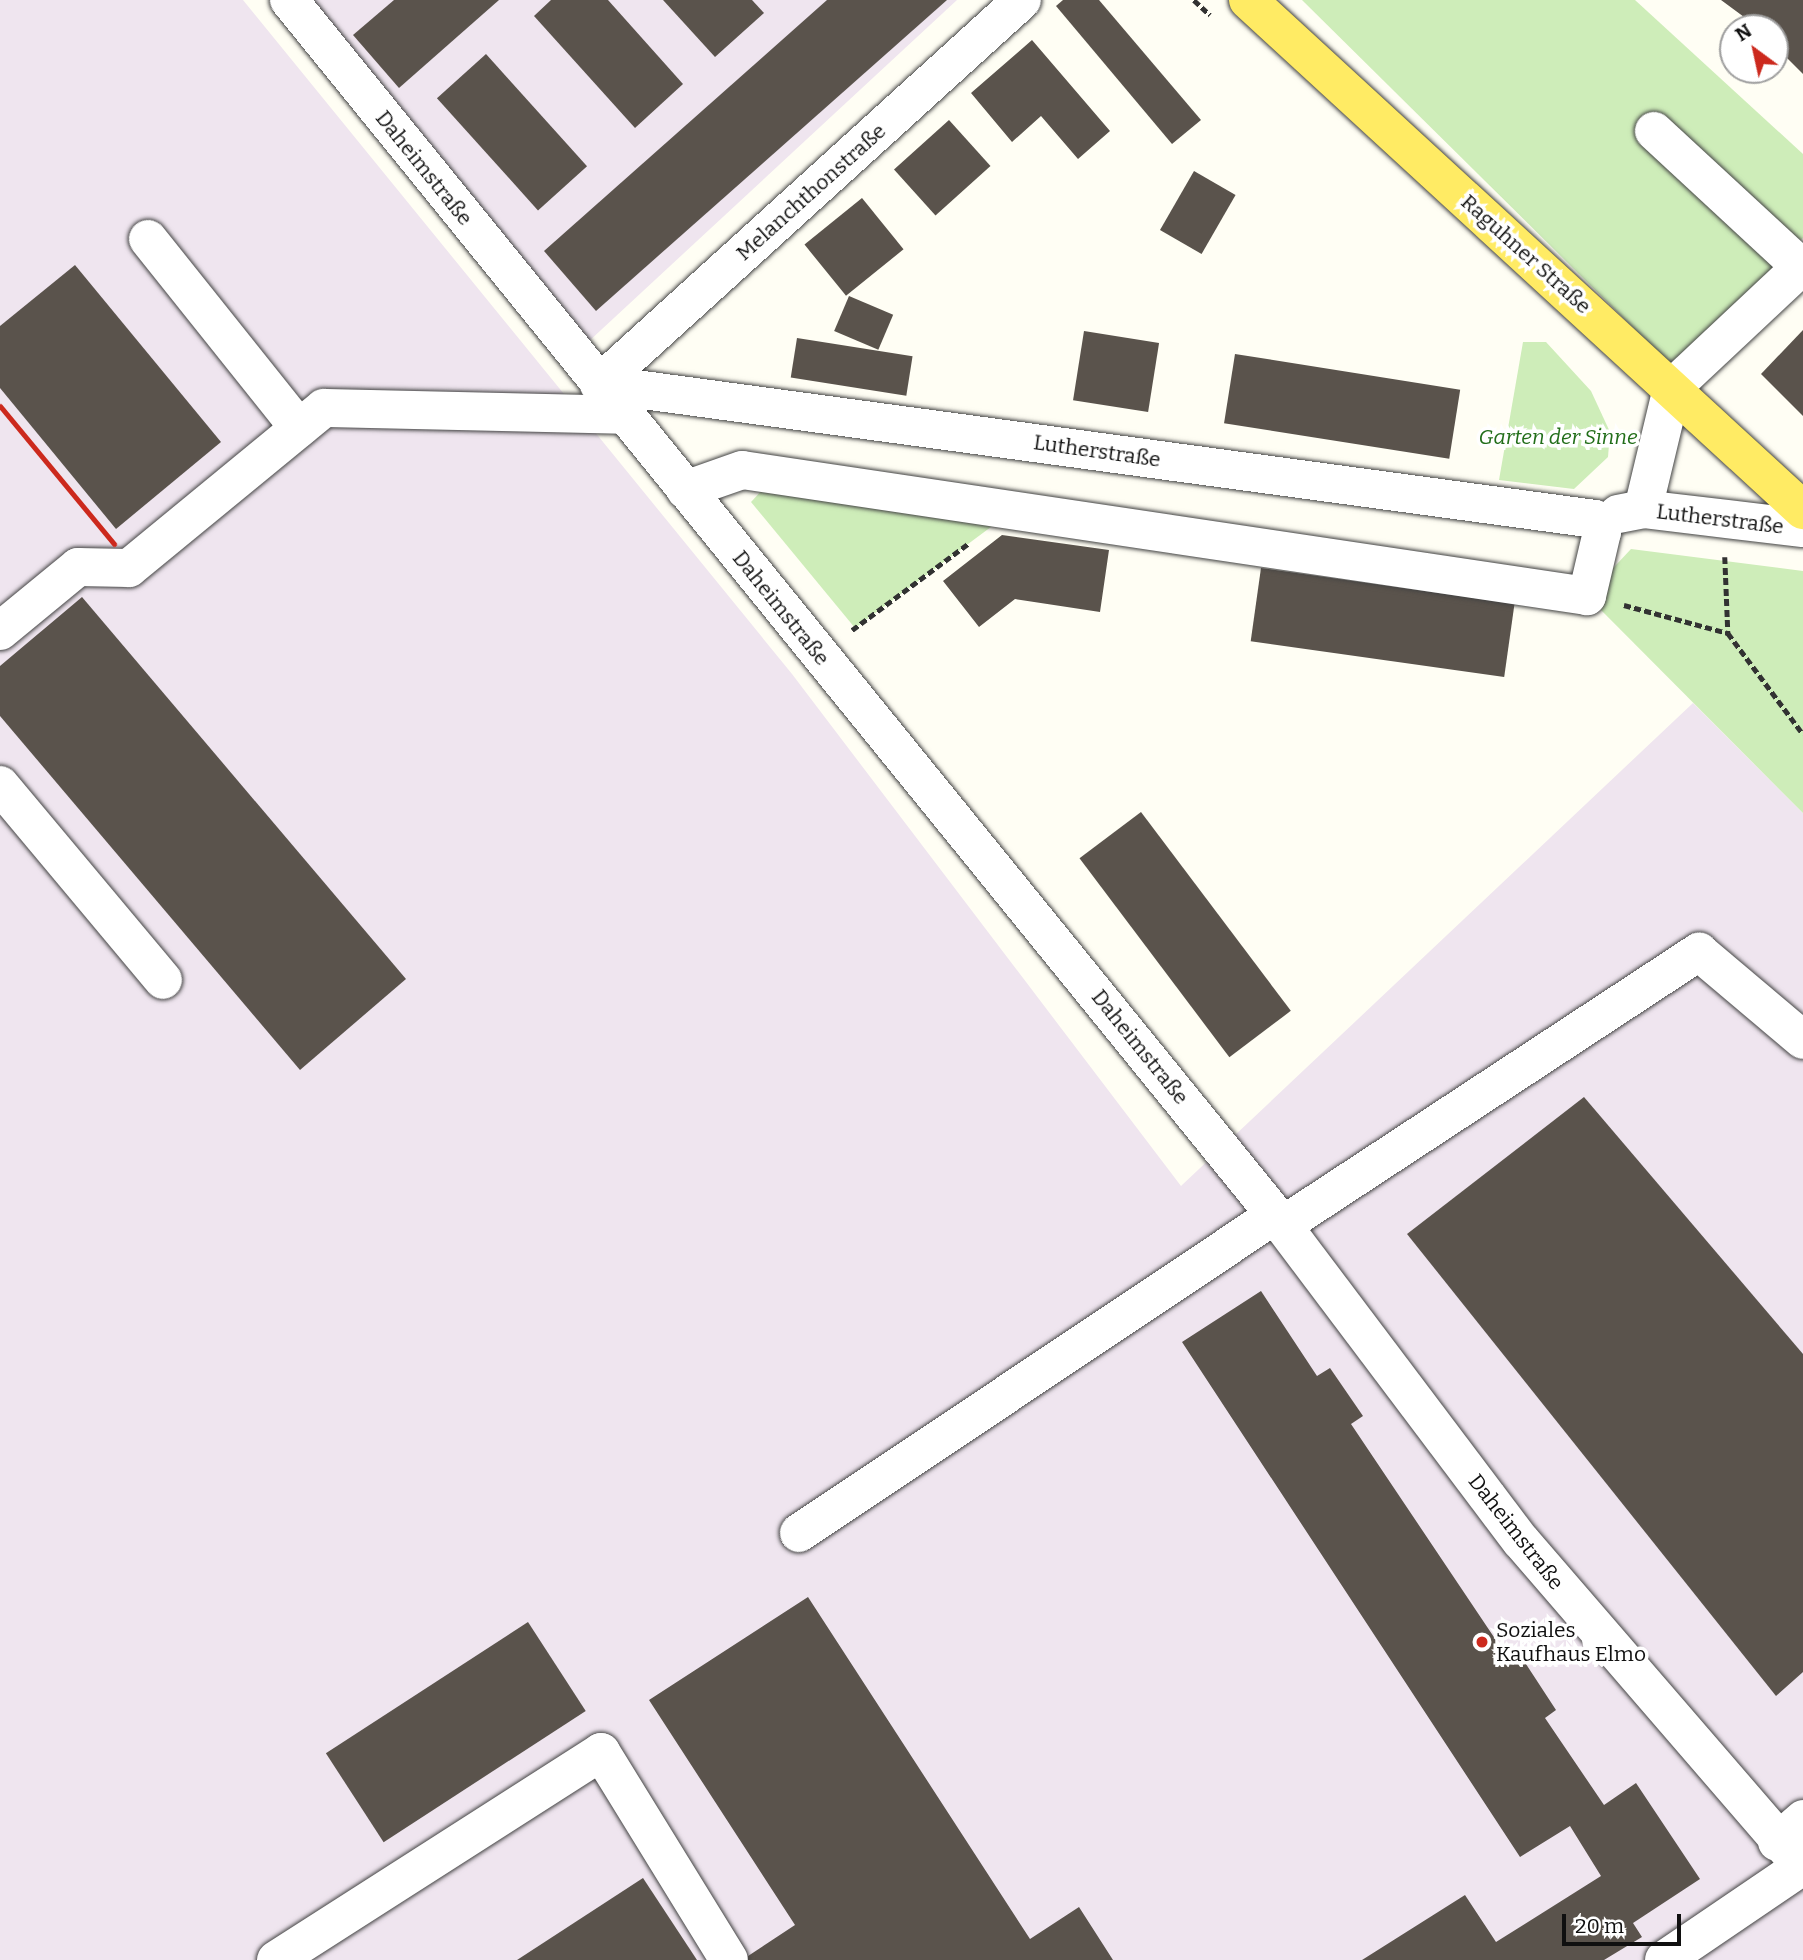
<!DOCTYPE html>
<meta charset="utf-8">
<style>
body{margin:0}
#map{position:relative;width:1803px;height:1960px;overflow:hidden;background:#fffef4;font-family:Bitter,serif}
div>[style]{position:absolute}
.industrial>*{inset:0;background:#efe5ef}
.green>*{inset:0;background:#ceedb9}
.building>*{inset:0;background:#5a534c;transform-origin:0 0}
.path>*{height:4.5px;margin-top:-2.25px;transform-origin:0;background:repeating-linear-gradient(90deg,#323232 0 7px,transparent 0 10.5px)}
.roads{filter:drop-shadow(0 0 2px #434343) drop-shadow(0 0 2px #434343)}
.minor>*{height:38px;margin:-19px;padding:0 19px;transform-origin:19px;border-radius:19px;background:#fff}
.major>*{height:38px;margin:-19px;padding:0 19px;transform-origin:19px;border-radius:19px;background:#ffeb64}
.rail>*{height:5px;margin:-2.5px;padding:0 2.5px;transform-origin:2.5px;border-radius:2.5px;background:#cc291d}
.dots>*{width:19px;height:19px;translate:-50% -50%;box-sizing:border-box;border:4px solid #fff;border-radius:50%}
span{translate:-50% -50%;white-space:nowrap;text-align:center;line-height:1.15;-webkit-text-stroke:7px #fff;paint-order:stroke}
.street-label{font-size:21px;color:#101010}
.park-label{font-size:21px;color:#226e1a;font-style:italic}
.poi-label{font-size:21px;color:#101010}
.left{translate:0 -50%;text-align:left}
.north{position:absolute;left:1719px;top:14px;width:70px;height:70px;box-sizing:border-box;background:#fff;border:2px solid #9f9f9f;border-radius:50%;rotate:327deg;font-size:19px;font-weight:700;line-height:28px;text-align:center;color:#101010}
.north::after{content:'';display:block;margin:auto;width:24px;height:32px;background:#cc291d;clip-path:polygon(50% 0,100% 100%,50% 72%,0 100%)}
.scale{position:absolute;left:1562px;top:1914px;width:119px;height:32px;box-sizing:border-box;border:4px solid #101010;border-top:0;padding-left:9px;font-size:21px;line-height:24px;white-space:nowrap;color:#101010;-webkit-text-stroke:5px #fff;paint-order:stroke}
</style>
<div id="map">
<div class="industrial">
<div style="clip-path:polygon(0 0,243px 0,792px 674px,1181px 1186px,1693px 703px,1803px 813px,1803px 1960px,0 1960px)"></div>
<div style="clip-path:polygon(308px 0,957px 0,587px 343px)"></div>
</div>
<div class="green">
<div style="clip-path:polygon(1302px 0,1635px 0,1803px 154px,1803px 238px,1675px 369px)"></div>
<div style="clip-path:polygon(1523px 342px,1546px 342px,1591px 391px,1610px 432px,1608px 457px,1574px 489px,1499px 480px)"></div>
<div style="clip-path:polygon(764px 488px,999px 521px,855px 628px,751px 502px)"></div>
<div style="clip-path:polygon(1631px 549px,1803px 571px,1803px 813px,1587px 596px)"></div>
</div>
<div class="building">
<div style="clip-path:polygon(394px 0,499px 0,399px 88px,353px 35px)"></div>
<div style="clip-path:polygon(551px 0,608px 0,683px 84px,635px 128px,534px 16px)"></div>
<div style="clip-path:polygon(663px 0,752px 0,764px 13px,715px 57px)"></div>
<div style="clip-path:polygon(827px 0,947px 0,596px 311px,544px 251px)"></div>
<div style="clip-path:polygon(1063px 0,1099px 0,1201px 120px,1172px 144px,1056px 6px)"></div>
<div style="clip-path:polygon(1721px 0,1803px 0,1803px 74px,1778px 49px,1775px 28px,1759px 28px)"></div>
<div style="clip-path:polygon(1032px 40px,1110px 131px,1078px 159px,1041px 116px,1012px 142px,971px 93px)"></div>
<div style="left:486px;top:54px;width:151px;height:66px;rotate:48deg"></div>
<div style="left:949px;top:120px;width:62px;height:74px;rotate:48deg"></div>
<div style="left:1194px;top:171px;width:48px;height:68px;rotate:30deg"></div>
<div style="left:862px;top:198px;width:66px;height:74px;rotate:51deg"></div>
<div style="clip-path:polygon(75px 265px,221px 442px,116px 529px,0 388px,0 326px)"></div>
<div style="left:849px;top:296px;width:48px;height:38px;rotate:23deg"></div>
<div style="clip-path:polygon(1803px 330px,1803px 416px,1761px 374px)"></div>
<div style="left:1084px;top:331px;width:76px;height:70px;rotate:9deg"></div>
<div style="left:797px;top:338px;width:117px;height:40px;rotate:9deg"></div>
<div style="left:1235px;top:354px;width:228px;height:70px;rotate:9deg"></div>
<div style="clip-path:polygon(1002px 535px,1109px 550px,1100px 612px,1015px 599px,979px 627px,943px 581px)"></div>
<div style="left:1261px;top:568px;width:256px;height:74px;rotate:8deg"></div>
<div style="clip-path:polygon(82px 597px,406px 979px,300px 1070px,0 716px,0 666px)"></div>
<div style="left:1141px;top:812px;width:249px;height:77px;rotate:53deg"></div>
<div style="clip-path:polygon(1584px 1097px,1803px 1354px,1803px 1672px,1776px 1696px,1407px 1234px)"></div>
<div style="clip-path:polygon(1261px 1291px,1317px 1376px,1330px 1368px,1363px 1416px,1351px 1424px,1512px 1664px,1522px 1658px,1556px 1710px,1545px 1718px,1604px 1805px,1636px 1783px,1700px 1879px,1633px 1923px,1642px 1937px,1604px 1960px,1362px 1960px,1465px 1895px,1496px 1942px,1601px 1876px,1570px 1826px,1520px 1857px,1182px 1342px)"></div>
<div style="clip-path:polygon(808px 1597px,1030px 1939px,1079px 1907px,1113px 1960px,742px 1960px,795px 1925px,649px 1700px)"></div>
<div style="left:528px;top:1622px;width:106px;height:241px;rotate:57deg"></div>
<div style="clip-path:polygon(643px 1878px,697px 1960px,517px 1960px)"></div>
</div>
<div class="path">
<div style="left:1194px;top:0;width:22px;rotate:43deg"></div>
<div style="left:1725px;top:557px;width:76px;rotate:87.7deg"></div>
<div style="left:1624px;top:605px;width:108px;rotate:15.1deg"></div>
<div style="left:1728px;top:633px;width:126px;rotate:53.4deg"></div>
<div style="left:852px;top:630px;width:144px;rotate:-36.6deg"></div>
</div>
<div class="roads">
<div class="minor">
<div style="left:289px;top:0;width:1565px;rotate:50.94deg"></div>
<div style="left:1275px;top:1215px;width:408px;rotate:53deg"></div>
<div style="left:1521px;top:1541px;width:432px;rotate:49.2deg"></div>
<div style="left:1654px;top:131px;width:200px;rotate:42.8deg"></div>
<div style="left:148px;top:239px;width:242px;rotate:51.4deg"></div>
<div style="left:599px;top:384px;width:1005px;rotate:7.72deg"></div>
<div style="left:1595px;top:519px;width:15px;rotate:62deg"></div>
<div style="left:1602px;top:532px;width:66px;rotate:103.2deg"></div>
<div style="left:1587px;top:596px;width:854px;rotate:-171.52deg"></div>
<div style="left:742px;top:470px;width:60px;rotate:160.7deg"></div>
<div style="left:599px;top:384px;width:571px;rotate:-42.23deg"></div>
<div style="left:1643px;top:509px;width:124px;rotate:-76.5deg"></div>
<div style="left:1672px;top:388px;width:180px;rotate:-43.2deg"></div>
<div style="left:1618px;top:514px;width:25px;rotate:-11deg"></div>
<div style="left:1643px;top:509px;width:161px;rotate:6.8deg"></div>
<div style="left:0;top:631px;width:101px;rotate:-39.4deg"></div>
<div style="left:78px;top:567px;width:51px;rotate:1.1deg"></div>
<div style="left:129px;top:568px;width:252px;rotate:-39.4deg"></div>
<div style="left:324px;top:408px;width:301px;rotate:1.3deg"></div>
<div style="left:0;top:785px;width:254px;rotate:50.1deg"></div>
<div style="left:1283px;top:1225px;width:498px;rotate:-33.3deg"></div>
<div style="left:1699px;top:952px;width:136px;rotate:40.2deg"></div>
<div style="left:799px;top:1533px;width:572px;rotate:-33.75deg"></div>
<div style="left:1777px;top:1842px;width:35px;rotate:-41deg"></div>
<div style="left:276px;top:1960px;width:386px;rotate:-32.6deg"></div>
<div style="left:601px;top:1752px;width:244px;rotate:58.4deg"></div>
<div style="left:1664px;top:1960px;width:166px;rotate:-34.2deg"></div>
</div>
<div class="major">
<div style="left:1248px;top:0;width:754px;rotate:42.58deg"></div>
</div>
</div>
<div class="rail">
<div style="left:0;top:406px;width:179px;rotate:50.4deg"></div>
</div>
<div class="dots">
<div style="left:1482px;top:1642px;background:#cc291d"></div>
</div>
<div class="street-label">
<span style="left:424px;top:168px;rotate:51deg">Daheimstraße</span>
<span style="left:811px;top:192px;rotate:-42deg">Melanchthonstraße</span>
<span style="left:1526px;top:254px;rotate:42deg">Raguhner Straße</span>
<span style="left:1097px;top:451px;rotate:8deg">Lutherstraße</span>
<span style="left:1720px;top:519px;rotate:7deg">Lutherstraße</span>
<span style="left:781px;top:608px;rotate:51deg">Daheimstraße</span>
<span style="left:1140px;top:1047px;rotate:51deg">Daheimstraße</span>
<span style="left:1516px;top:1532px;rotate:52deg">Daheimstraße</span>
</div>
<div class="park-label">
<span style="left:1558px;top:437px">Garten der Sinne</span>
</div>
<div class="poi-label">
<span class="left" style="left:1496px;top:1642px">Soziales<br>Kaufhaus Elmo</span>
</div>
<div class="north">N</div>
<div class="scale">20 m</div>
</div>
